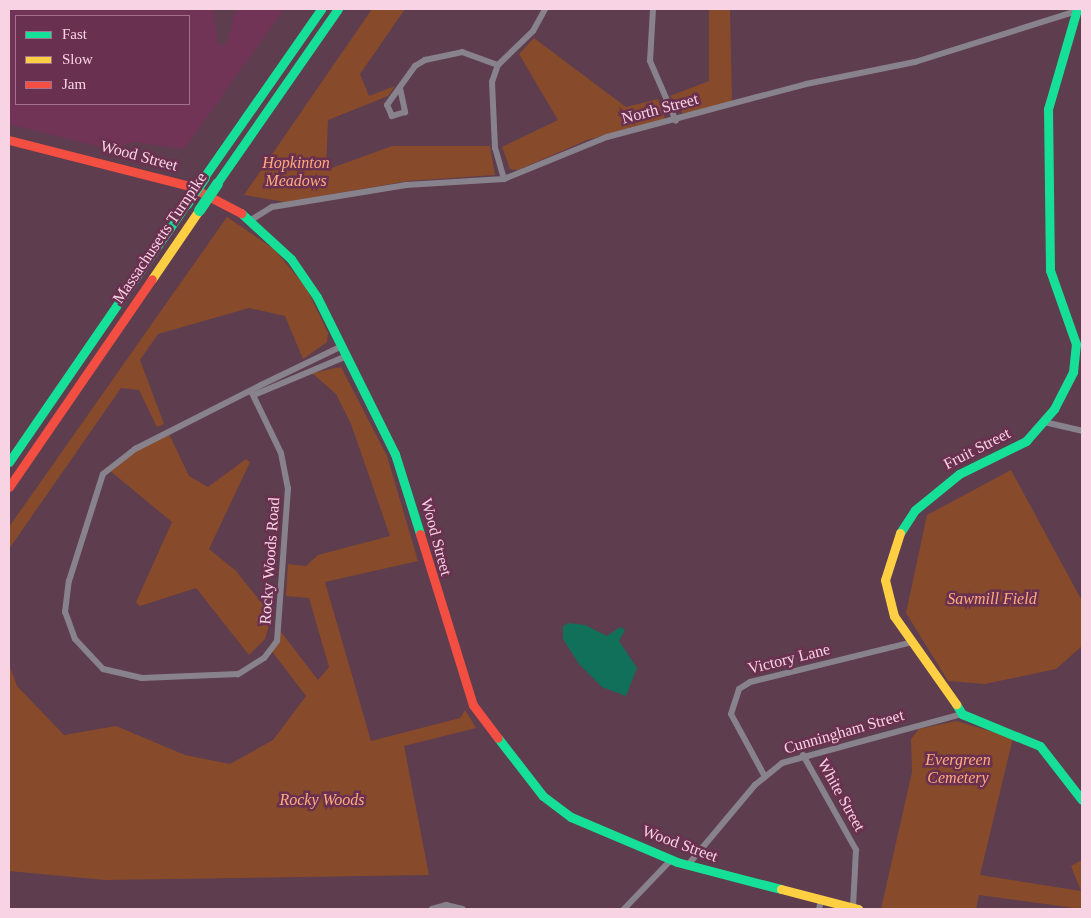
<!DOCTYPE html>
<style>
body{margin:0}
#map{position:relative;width:1091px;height:918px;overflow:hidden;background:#5d3d4e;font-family:Georgia,serif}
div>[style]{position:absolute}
.built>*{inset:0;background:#723456}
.green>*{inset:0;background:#874b2b}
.water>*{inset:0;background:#117059}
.street>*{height:6px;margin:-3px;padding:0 3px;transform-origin:3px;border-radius:3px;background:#88828d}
.fast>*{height:9px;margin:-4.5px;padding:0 4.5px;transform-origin:4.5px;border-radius:4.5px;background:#16e098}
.slow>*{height:9px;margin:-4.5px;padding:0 4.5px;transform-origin:4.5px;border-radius:4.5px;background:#ffcf43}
.jam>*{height:9px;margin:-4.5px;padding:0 4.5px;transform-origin:4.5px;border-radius:4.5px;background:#f24e42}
.fast-bridge>*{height:11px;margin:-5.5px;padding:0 5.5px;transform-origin:5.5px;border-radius:5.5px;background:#16e098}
span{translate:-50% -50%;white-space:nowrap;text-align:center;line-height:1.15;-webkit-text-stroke:5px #6a304f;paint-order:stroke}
.street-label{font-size:16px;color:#f8d3e4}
.park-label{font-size:16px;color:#ffab7e;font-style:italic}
.frame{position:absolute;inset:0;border:10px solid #f8d3e4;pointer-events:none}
.legend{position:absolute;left:15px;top:15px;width:175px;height:90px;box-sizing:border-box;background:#6a304f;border:1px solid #a3718b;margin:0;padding:6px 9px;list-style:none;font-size:15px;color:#f8d3e4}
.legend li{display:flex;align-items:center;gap:10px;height:25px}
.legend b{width:25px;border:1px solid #a3718b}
</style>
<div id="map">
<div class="built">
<div style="clip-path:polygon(evenodd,9px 9px,213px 9px,218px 46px,227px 43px,236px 9px,284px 9px,184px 149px,135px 142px,109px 149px,9px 124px,9px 9px,16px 16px,189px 16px,189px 104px,16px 104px,16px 16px)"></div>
</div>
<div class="green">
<div style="clip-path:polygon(372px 9px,405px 9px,360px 74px,369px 96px,395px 86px,388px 96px,328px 120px,326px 170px,392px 146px,490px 146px,495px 175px,408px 181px,286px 202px,244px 195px)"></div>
<div style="clip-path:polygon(709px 9px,730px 9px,732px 102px,684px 115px,670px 96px,709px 81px)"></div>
<div style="clip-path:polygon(534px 38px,626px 107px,658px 99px,665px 119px,587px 140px,518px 170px,510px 169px,502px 147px,558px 120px,519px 54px)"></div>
<div style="clip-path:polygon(227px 217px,274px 249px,306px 287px,328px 333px,327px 342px,303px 359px,285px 316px,249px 308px,158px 334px,140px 360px,164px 424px,157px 427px,139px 390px,121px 388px,9px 549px,9px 527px)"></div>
<div style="clip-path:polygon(341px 367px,387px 456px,418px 561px,325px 582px,371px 741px,460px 718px,465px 710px,476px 728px,404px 746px,429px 875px,105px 880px,9px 871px,9px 664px,17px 686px,64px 735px,116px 726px,185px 755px,230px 764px,273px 740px,306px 696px,271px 650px,281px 632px,318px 680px,329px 667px,309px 598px,286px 596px,288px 564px,306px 566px,318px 555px,390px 536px,351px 424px,336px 394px,312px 373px)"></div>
<div style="clip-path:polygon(169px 434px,189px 476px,208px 487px,246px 459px,250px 462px,209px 549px,236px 571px,272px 616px,265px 639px,249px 655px,196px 588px,140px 606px,136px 602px,172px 522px,109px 470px,117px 461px)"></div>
<div style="clip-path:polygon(1011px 470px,1082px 601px,1082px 646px,1056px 669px,985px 684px,948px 681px,906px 613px,927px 515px)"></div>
<div style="clip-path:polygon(956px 721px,1013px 738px,980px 875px,1081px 891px,1071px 866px,1082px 860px,1082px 909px,979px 895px,976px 909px,881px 909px,912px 772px,911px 739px,919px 729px)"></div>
</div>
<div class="water">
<div style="clip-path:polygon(569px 623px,585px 625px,607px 636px,620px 627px,625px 630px,619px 641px,637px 668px,626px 696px,602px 687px,579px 664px,563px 639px,563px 626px)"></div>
</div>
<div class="street">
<div style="left:653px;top:9px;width:52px;rotate:93.3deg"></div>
<div style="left:650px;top:61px;width:65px;rotate:66.6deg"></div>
<div style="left:400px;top:88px;width:25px;rotate:78deg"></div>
<div style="left:405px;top:112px;width:14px;rotate:163deg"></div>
<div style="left:392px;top:116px;width:12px;rotate:-114deg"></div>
<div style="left:387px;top:105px;width:48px;rotate:-54.3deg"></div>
<div style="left:415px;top:66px;width:12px;rotate:-31deg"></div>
<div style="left:425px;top:60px;width:38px;rotate:-12deg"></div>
<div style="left:462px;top:52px;width:38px;rotate:20deg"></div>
<div style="left:504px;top:179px;width:32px;rotate:-106deg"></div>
<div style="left:495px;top:148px;width:66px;rotate:-92.6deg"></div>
<div style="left:492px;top:82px;width:18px;rotate:-71deg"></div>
<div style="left:498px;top:65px;width:49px;rotate:-44.2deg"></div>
<div style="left:533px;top:31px;width:25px;rotate:-61deg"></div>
<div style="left:251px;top:220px;width:25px;rotate:-32deg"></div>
<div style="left:272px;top:207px;width:136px;rotate:-9.3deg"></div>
<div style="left:406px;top:185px;width:98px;rotate:-3.5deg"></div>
<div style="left:504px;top:179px;width:111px;rotate:-22.2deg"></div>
<div style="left:607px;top:137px;width:206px;rotate:-14.9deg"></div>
<div style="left:806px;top:84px;width:111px;rotate:-11.4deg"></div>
<div style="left:915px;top:62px;width:170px;rotate:-17.5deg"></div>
<div style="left:251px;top:391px;width:69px;rotate:64.2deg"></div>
<div style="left:281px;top:453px;width:36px;rotate:79deg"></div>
<div style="left:288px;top:488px;width:153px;rotate:94.1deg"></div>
<div style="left:277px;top:641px;width:21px;rotate:127deg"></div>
<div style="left:264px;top:658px;width:31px;rotate:148deg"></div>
<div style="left:238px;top:674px;width:96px;rotate:177.6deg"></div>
<div style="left:142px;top:678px;width:40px;rotate:-167deg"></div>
<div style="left:103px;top:669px;width:41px;rotate:-133deg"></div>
<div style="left:75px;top:639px;width:29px;rotate:-110deg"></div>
<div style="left:65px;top:612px;width:31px;rotate:-83deg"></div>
<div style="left:69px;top:581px;width:112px;rotate:-72.4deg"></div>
<div style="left:103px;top:474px;width:41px;rotate:-38deg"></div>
<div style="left:135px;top:449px;width:141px;rotate:-26.9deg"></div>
<div style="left:261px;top:385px;width:90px;rotate:-25.7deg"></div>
<div style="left:254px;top:395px;width:101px;rotate:-22.8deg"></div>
<div style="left:1044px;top:422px;width:39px;rotate:13deg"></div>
<div style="left:803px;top:755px;width:109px;rotate:60.8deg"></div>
<div style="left:856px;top:850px;width:58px;rotate:93deg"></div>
<div style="left:764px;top:775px;width:69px;rotate:-118.4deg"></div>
<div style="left:731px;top:714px;width:26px;rotate:-72deg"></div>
<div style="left:739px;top:689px;width:13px;rotate:-32deg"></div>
<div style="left:750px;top:682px;width:168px;rotate:-13.8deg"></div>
<div style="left:687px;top:866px;width:106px;rotate:-50deg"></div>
<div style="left:755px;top:785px;width:35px;rotate:-39deg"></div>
<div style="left:782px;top:763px;width:187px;rotate:-15.2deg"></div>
<div style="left:432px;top:909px;width:15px;rotate:-16deg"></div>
<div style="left:446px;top:905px;width:17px;rotate:13deg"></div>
<div style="left:624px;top:909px;width:68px;rotate:-46.2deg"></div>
<div style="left:819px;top:909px;width:9px;rotate:-77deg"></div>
</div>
<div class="fast">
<div style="left:204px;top:177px;width:205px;rotate:-55.1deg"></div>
<div style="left:217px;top:183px;width:212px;rotate:-55.2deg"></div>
<div style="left:241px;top:213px;width:68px;rotate:42.6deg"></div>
<div style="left:291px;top:259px;width:46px;rotate:55.6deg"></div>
<div style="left:317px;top:297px;width:175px;rotate:63.6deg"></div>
<div style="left:395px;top:454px;width:84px;rotate:72.6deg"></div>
<div style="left:9px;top:462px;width:313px;rotate:-55.5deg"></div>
<div style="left:900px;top:533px;width:27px;rotate:-57deg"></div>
<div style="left:915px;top:510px;width:57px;rotate:-39.3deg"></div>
<div style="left:959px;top:474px;width:75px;rotate:-26.2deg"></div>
<div style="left:1026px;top:441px;width:43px;rotate:-48.8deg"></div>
<div style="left:1054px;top:409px;width:42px;rotate:-62.8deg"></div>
<div style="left:1073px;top:372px;width:28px;rotate:-84deg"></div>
<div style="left:1076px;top:344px;width:78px;rotate:-109.4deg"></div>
<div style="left:1050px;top:270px;width:161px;rotate:-90.7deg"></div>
<div style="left:1048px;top:109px;width:104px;rotate:-73.8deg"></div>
<div style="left:956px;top:704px;width:12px;rotate:59deg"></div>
<div style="left:962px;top:714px;width:84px;rotate:22.3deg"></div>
<div style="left:1040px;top:746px;width:68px;rotate:52.1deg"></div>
<div style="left:498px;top:738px;width:73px;rotate:52.2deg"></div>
<div style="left:543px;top:796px;width:35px;rotate:37deg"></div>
<div style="left:571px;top:817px;width:115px;rotate:23deg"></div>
<div style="left:677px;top:862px;width:107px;rotate:14.6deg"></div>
</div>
<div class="slow">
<div style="left:152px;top:279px;width:83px;rotate:-55.7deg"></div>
<div style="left:900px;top:533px;width:49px;rotate:107.7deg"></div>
<div style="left:885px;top:580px;width:37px;rotate:76deg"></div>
<div style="left:894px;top:616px;width:108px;rotate:54.8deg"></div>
<div style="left:781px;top:889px;width:80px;rotate:14.6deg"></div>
</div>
<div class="jam">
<div style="left:9px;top:140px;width:186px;rotate:14.3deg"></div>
<div style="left:189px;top:186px;width:59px;rotate:27.4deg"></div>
<div style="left:9px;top:487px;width:252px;rotate:-55.5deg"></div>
<div style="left:420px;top:534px;width:179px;rotate:72.8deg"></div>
<div style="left:473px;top:705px;width:41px;rotate:52.9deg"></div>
</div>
<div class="fast-bridge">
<div style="left:186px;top:204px;width:32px;rotate:-56deg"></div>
<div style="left:199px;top:210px;width:32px;rotate:-56deg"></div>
</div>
<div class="street-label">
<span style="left:660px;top:109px;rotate:-15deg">North Street</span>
<span style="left:139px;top:156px;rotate:15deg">Wood Street</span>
<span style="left:160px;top:238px;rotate:-56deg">Massachusetts Turnpike</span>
<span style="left:977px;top:449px;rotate:-27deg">Fruit Street</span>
<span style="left:436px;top:537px;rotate:75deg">Wood Street</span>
<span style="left:270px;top:561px;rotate:-86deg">Rocky Woods Road</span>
<span style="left:789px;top:659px;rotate:-14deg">Victory Lane</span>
<span style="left:844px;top:732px;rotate:-16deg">Cunningham Street</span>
<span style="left:841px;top:795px;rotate:61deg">White Street</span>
<span style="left:680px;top:844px;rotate:20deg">Wood Street</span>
</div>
<div class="park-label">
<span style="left:296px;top:172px">Hopkinton<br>Meadows</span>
<span style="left:992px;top:599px">Sawmill Field</span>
<span style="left:958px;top:769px">Evergreen<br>Cemetery</span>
<span style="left:322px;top:800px">Rocky Woods</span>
</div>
<div class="frame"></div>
<ul class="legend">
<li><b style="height:6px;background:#16e098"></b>Fast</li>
<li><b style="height:6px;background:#ffcf43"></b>Slow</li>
<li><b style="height:6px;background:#f24e42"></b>Jam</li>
</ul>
</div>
